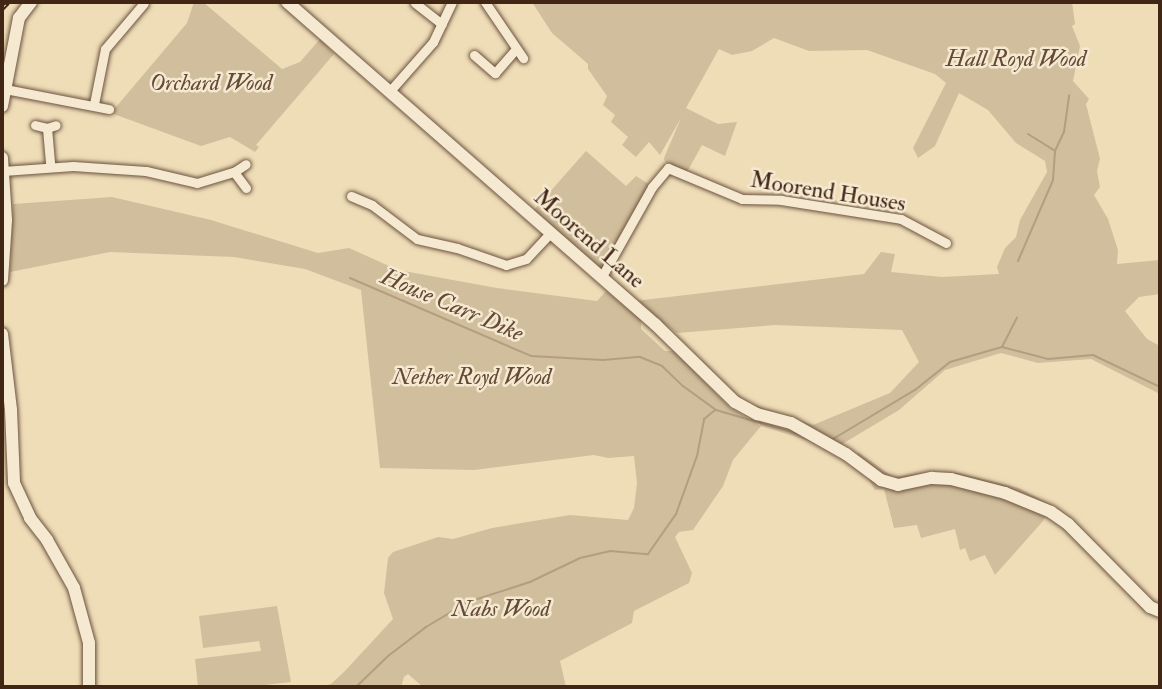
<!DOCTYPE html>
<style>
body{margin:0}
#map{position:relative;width:1162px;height:689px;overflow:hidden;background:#efddb8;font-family:"IM FELL Double Pica",serif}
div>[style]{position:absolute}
.green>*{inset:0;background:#d1be9c}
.stream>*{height:2px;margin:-1px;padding:0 1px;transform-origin:1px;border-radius:1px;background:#b49e81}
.roads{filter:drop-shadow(0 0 2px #6c533e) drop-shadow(0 0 2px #6c533e)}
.street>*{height:9px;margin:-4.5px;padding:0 4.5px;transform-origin:4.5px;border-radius:4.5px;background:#f5e9d1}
.secondary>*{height:12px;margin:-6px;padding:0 6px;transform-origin:6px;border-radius:6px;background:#f5e9d1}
.rail>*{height:4.5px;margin-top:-2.25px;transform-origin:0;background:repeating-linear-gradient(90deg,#f5e9d1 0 5px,#412515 0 10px);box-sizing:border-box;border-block:2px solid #412515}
span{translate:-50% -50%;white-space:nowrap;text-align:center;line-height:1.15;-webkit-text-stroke:5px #f5e9d1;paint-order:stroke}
.park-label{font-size:23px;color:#654b37;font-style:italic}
.street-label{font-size:23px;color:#412515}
.water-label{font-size:24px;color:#644935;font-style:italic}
.frame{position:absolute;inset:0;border:4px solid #412515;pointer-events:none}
</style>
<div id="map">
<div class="green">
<div style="clip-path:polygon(194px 2px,203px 2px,282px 69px,300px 62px,320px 39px,334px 54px,256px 145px,259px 147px,255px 152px,230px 137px,201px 146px,111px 113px,187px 23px)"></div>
<div style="clip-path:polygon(532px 2px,1072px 2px,1075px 24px,1072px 26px,1080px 46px,1073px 81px,1089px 99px,1086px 104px,1100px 159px,1097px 171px,1100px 187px,1094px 195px,1108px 219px,1118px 250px,1117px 264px,1160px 260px,1160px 294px,1139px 297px,1125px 311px,1147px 339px,1160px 346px,1160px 394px,1091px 359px,1038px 363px,1001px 353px,945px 370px,899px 410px,839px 446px,813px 442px,761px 426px,733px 460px,723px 486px,693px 530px,679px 532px,675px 537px,692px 573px,689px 583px,634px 611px,632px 623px,560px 661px,566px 687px,423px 687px,408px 674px,404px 677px,401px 687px,319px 687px,331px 684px,344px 672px,393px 619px,384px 593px,388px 558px,393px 552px,438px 537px,453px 539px,492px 528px,570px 515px,628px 520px,634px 508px,637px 483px,634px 456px,608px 458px,594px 455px,474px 470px,380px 468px,361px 290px,305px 269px,234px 257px,110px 252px,10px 272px,13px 204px,112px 197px,211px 220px,318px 253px,349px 248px,398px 270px,497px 288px,597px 301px,606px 291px,641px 320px,641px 329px,665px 351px,674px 351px,730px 408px,760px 425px,754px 405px,813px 425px,890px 393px,919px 362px,902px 330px,775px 325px,677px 333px,635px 301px,864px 274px,881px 252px,895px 254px,891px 272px,942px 277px,999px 274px,997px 267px,1005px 248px,1016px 237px,1020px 220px,1047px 172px,1045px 161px,1016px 143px,988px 110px,959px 93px,935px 146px,918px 158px,913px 148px,946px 83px,935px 74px,867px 50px,809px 51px,774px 38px,752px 51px,732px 55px,719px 49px,686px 108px,718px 124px,737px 122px,725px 156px,702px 145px,687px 172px,665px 162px,664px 158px,681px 118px,660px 155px,649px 142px,636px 157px,622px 145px,628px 137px,611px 122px,615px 115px,603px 105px,607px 96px,588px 69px,588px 64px,552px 33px)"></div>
<div style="clip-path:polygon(586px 151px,626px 186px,636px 176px,650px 185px,602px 270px,533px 211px)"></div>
<div style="clip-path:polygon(858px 452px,893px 477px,931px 472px,959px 473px,1019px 488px,1051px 505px,1043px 521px,995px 575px,985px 555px,970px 561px,965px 548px,960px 550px,955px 529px,921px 538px,917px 525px,894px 528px,884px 489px,875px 490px,857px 458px)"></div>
<div style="clip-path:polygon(277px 606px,291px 682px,247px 687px,198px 687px,195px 659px,261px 651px,259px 641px,203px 648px,199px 616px)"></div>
</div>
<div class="stream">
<div style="left:1028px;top:134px;width:31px;rotate:32deg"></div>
<div style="left:1018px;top:261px;width:88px;rotate:-66.6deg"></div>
<div style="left:1053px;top:180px;width:29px;rotate:-86deg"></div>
<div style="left:1055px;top:151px;width:21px;rotate:-65deg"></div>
<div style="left:1064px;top:132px;width:37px;rotate:-82deg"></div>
<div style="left:350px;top:278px;width:197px;rotate:23.3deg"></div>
<div style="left:531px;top:356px;width:72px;rotate:3.2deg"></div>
<div style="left:603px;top:360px;width:37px;rotate:-5deg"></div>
<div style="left:640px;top:357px;width:24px;rotate:22deg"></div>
<div style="left:662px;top:366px;width:29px;rotate:44deg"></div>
<div style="left:683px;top:386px;width:41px;rotate:36deg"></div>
<div style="left:716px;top:410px;width:89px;rotate:16.4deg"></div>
<div style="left:1002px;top:347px;width:33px;rotate:-63deg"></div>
<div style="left:833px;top:439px;width:96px;rotate:-30.9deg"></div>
<div style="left:915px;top:390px;width:45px;rotate:-38.7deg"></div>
<div style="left:950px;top:362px;width:54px;rotate:-16.1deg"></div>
<div style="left:1002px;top:347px;width:48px;rotate:14.6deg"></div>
<div style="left:1048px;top:359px;width:45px;rotate:-5.1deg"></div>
<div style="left:1093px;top:355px;width:74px;rotate:25.5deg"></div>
<div style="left:356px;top:687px;width:45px;rotate:-44.1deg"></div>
<div style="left:388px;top:656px;width:48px;rotate:-37.3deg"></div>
<div style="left:426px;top:627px;width:49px;rotate:-30.8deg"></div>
<div style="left:468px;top:602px;width:65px;rotate:-17.9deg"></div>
<div style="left:530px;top:582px;width:55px;rotate:-25.6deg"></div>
<div style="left:580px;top:558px;width:31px;rotate:-13deg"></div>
<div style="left:610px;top:551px;width:38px;rotate:5deg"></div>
<div style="left:648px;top:554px;width:49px;rotate:-55deg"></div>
<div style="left:676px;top:514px;width:62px;rotate:-70.1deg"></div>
<div style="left:697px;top:456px;width:38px;rotate:-79deg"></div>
<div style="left:704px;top:419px;width:14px;rotate:-39deg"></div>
</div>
<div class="roads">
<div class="street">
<div style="left:485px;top:2px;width:68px;rotate:55.8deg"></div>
<div style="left:415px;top:3px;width:34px;rotate:38deg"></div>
<div style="left:474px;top:55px;width:28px;rotate:41deg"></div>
<div style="left:495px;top:73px;width:32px;rotate:-49deg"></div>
<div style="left:5px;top:89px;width:106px;rotate:10.9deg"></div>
<div style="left:389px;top:92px;width:67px;rotate:-48.7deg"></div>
<div style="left:433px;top:42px;width:44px;rotate:-64.6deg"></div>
<div style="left:94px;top:104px;width:56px;rotate:-78.7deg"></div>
<div style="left:105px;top:49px;width:60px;rotate:-49.7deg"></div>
<div style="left:35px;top:125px;width:12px;rotate:14deg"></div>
<div style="left:47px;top:128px;width:9px;rotate:-18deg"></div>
<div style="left:47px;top:128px;width:38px;rotate:85deg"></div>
<div style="left:3px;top:171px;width:70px;rotate:-4.1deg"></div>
<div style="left:73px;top:166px;width:73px;rotate:3.9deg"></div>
<div style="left:146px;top:171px;width:52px;rotate:13.2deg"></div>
<div style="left:197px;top:183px;width:39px;rotate:-17deg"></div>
<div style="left:234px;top:172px;width:20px;rotate:53deg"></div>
<div style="left:234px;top:172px;width:14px;rotate:-34deg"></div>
<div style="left:351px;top:196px;width:23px;rotate:23deg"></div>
<div style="left:372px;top:205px;width:56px;rotate:37.1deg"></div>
<div style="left:417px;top:239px;width:41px;rotate:12.7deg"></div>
<div style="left:457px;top:248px;width:52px;rotate:19.1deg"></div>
<div style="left:506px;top:265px;width:21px;rotate:-17deg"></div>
<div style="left:526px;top:259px;width:35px;rotate:-47deg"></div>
<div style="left:601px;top:278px;width:104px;rotate:-60.7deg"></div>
<div style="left:652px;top:187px;width:25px;rotate:-50deg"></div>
<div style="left:668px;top:168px;width:80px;rotate:22.7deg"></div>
<div style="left:742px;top:199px;width:39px;rotate:1deg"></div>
<div style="left:781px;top:200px;width:121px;rotate:9deg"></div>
<div style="left:901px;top:219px;width:51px;rotate:28.1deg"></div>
</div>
<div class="secondary">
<div style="left:287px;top:2px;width:489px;rotate:41.2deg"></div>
<div style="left:655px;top:324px;width:112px;rotate:44.3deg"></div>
<div style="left:735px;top:402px;width:25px;rotate:29deg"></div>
<div style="left:757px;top:414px;width:35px;rotate:15deg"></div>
<div style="left:791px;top:423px;width:63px;rotate:29.4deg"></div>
<div style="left:846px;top:454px;width:44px;rotate:36.6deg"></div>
<div style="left:881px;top:480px;width:18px;rotate:16deg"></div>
<div style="left:898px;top:485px;width:35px;rotate:-12deg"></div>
<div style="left:932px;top:478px;width:19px;rotate:3deg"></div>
<div style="left:951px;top:479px;width:56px;rotate:14.5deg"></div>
<div style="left:1005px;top:493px;width:50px;rotate:22.4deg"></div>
<div style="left:1051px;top:512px;width:21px;rotate:35deg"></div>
<div style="left:1068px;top:524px;width:117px;rotate:45.3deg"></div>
<div style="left:1150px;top:607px;width:11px;rotate:22deg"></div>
<div style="left:2px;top:106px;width:90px;rotate:-79.1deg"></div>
<div style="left:19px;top:18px;width:20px;rotate:-53deg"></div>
<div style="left:2px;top:158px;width:62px;rotate:86.3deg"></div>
<div style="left:6px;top:220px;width:60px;rotate:93.8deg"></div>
<div style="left:2px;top:334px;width:77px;rotate:83.2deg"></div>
<div style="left:11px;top:410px;width:73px;rotate:87.6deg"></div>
<div style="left:14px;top:483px;width:38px;rotate:65deg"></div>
<div style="left:30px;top:518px;width:28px;rotate:52deg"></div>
<div style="left:47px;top:540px;width:55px;rotate:60.6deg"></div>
<div style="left:74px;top:588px;width:57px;rotate:74.7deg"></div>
<div style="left:89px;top:643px;width:44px;rotate:90deg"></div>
</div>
</div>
<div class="rail">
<div style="left:2px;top:8px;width:8px;rotate:-45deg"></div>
</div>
<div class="park-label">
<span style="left:1016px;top:59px">Hall Royd Wood</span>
<span style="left:211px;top:83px">Orchard Wood</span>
<span style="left:472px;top:377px">Nether Royd Wood</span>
<span style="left:501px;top:609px">Nabs Wood</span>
</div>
<div class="street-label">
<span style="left:828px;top:192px;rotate:9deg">Moorend Houses</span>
<span style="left:589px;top:239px;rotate:41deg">Moorend Lane</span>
</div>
<div class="water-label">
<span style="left:452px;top:305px;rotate:23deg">House Carr Dike</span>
</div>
<div class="frame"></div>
</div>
